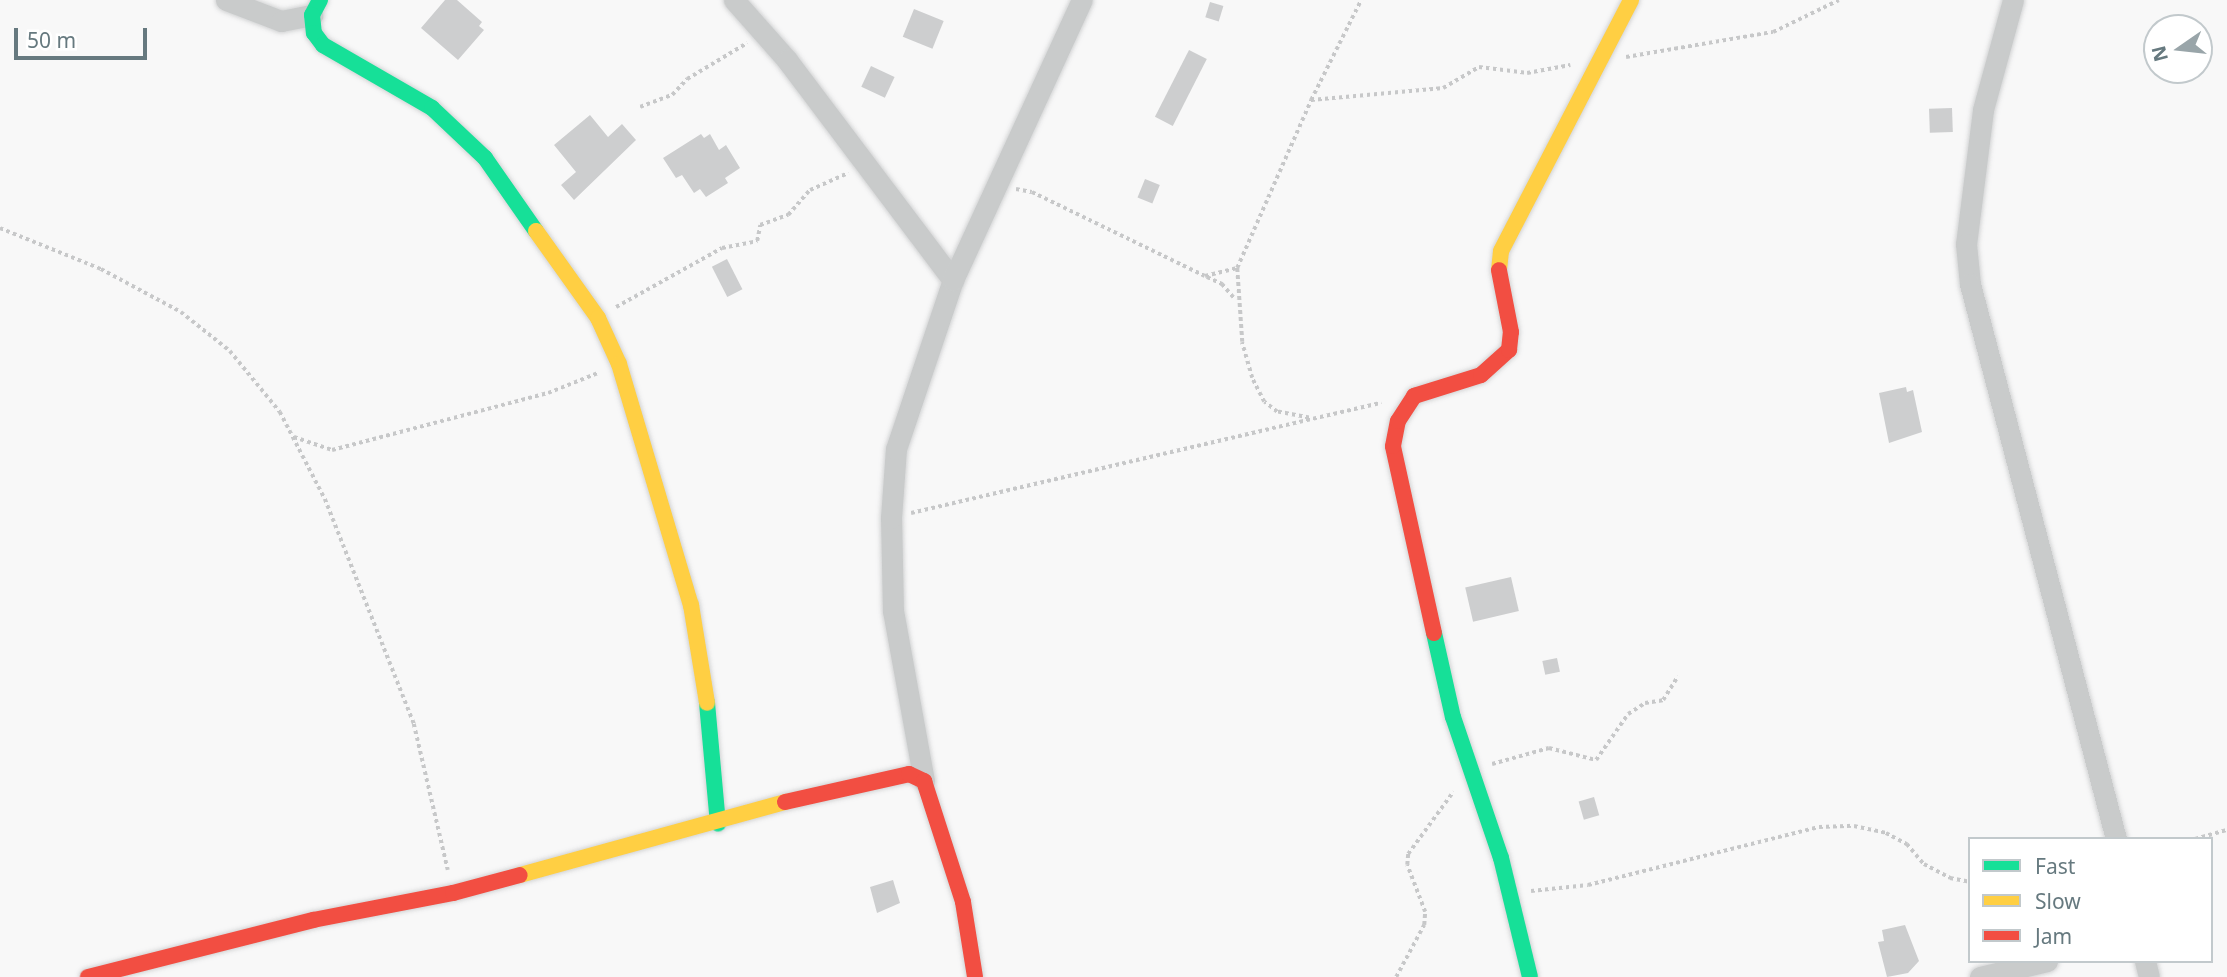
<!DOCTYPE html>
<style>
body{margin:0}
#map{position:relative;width:2227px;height:977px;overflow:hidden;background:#f8f8f8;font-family:"Noto Sans",sans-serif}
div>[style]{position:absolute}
.building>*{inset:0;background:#cdcecf;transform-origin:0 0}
.path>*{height:3.5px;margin-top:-1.75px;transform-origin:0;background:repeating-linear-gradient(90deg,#c7c8c9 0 3.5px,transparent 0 7px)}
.roads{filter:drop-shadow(0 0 2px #d3d4d5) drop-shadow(0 0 2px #d3d4d5)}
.street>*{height:21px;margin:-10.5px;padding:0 10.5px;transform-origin:10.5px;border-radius:10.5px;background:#c9cbcb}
.fast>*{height:16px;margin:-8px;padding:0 8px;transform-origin:8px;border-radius:8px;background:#16e098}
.slow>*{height:16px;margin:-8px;padding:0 8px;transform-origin:8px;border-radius:8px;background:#ffcf43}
.jam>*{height:16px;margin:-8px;padding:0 8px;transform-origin:8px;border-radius:8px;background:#f24e42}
span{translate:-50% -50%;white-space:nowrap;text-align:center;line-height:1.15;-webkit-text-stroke:7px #fff;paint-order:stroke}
.legend{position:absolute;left:1968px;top:837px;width:245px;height:126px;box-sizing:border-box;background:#fff;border:2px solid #c2c9cc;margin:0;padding:9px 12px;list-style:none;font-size:21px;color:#66797f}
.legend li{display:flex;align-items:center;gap:14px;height:35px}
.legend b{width:35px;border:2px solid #c2c9cc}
.north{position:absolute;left:2143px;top:14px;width:70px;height:70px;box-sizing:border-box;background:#fff;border:2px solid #c2c9cc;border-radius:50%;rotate:256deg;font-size:19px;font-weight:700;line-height:28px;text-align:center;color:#66797f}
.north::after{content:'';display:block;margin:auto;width:24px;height:32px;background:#99a5a9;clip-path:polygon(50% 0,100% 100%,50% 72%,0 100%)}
.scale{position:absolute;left:14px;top:28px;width:133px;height:32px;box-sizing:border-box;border:4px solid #66797f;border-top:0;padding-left:9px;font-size:21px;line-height:24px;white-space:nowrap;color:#66797f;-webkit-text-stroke:5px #fff;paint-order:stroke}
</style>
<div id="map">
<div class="building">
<div style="clip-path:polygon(445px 0,457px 0,482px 22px,479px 26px,484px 30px,458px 60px,421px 28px)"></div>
<div style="left:1210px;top:2px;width:14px;height:16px;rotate:17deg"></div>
<div style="left:914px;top:9px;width:32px;height:30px;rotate:22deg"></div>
<div style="left:1189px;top:50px;width:20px;height:75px;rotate:27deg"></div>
<div style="left:871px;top:66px;width:26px;height:23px;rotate:25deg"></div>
<div style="left:1952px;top:108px;width:24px;height:23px;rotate:88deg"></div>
<div style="clip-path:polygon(590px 115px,608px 137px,622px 124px,636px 140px,574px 200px,561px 185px,576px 172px,554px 145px)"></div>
<div style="clip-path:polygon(701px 134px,704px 138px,710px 134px,719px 150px,726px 145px,740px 168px,725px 178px,728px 183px,706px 197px,700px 189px,694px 193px,682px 175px,676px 178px,663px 158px)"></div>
<div style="left:1145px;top:179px;width:16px;height:20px;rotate:22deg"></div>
<div style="left:727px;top:259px;width:34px;height:17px;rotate:63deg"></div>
<div style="clip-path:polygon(1906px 387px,1907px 392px,1913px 390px,1922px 432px,1889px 443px,1879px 393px)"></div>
<div style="left:1511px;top:577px;width:35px;height:47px;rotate:77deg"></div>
<div style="left:1557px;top:658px;width:14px;height:15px;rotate:78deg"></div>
<div style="left:1594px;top:797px;width:19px;height:16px;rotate:74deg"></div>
<div style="clip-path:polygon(893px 880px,900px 903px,877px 913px,870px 887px)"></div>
<div style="clip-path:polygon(1905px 925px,1919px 961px,1908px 973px,1887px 977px,1878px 942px,1884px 941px,1882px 930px)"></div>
</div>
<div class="path">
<div style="left:1626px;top:57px;width:149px;rotate:-9.7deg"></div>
<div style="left:1773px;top:32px;width:73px;rotate:-25.9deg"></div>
<div style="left:1311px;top:100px;width:133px;rotate:-5.2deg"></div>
<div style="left:1443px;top:88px;width:42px;rotate:-30.3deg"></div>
<div style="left:1479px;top:67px;width:48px;rotate:7.1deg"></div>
<div style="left:1527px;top:73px;width:44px;rotate:-10.5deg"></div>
<div style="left:640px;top:107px;width:34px;rotate:-21deg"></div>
<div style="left:672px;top:95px;width:22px;rotate:-47deg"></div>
<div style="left:687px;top:79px;width:70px;rotate:-31deg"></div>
<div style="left:1016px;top:189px;width:16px;rotate:11deg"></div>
<div style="left:1032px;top:192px;width:192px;rotate:25.9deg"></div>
<div style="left:1205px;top:276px;width:33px;rotate:-14deg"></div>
<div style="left:0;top:228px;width:109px;rotate:22.1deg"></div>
<div style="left:101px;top:269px;width:91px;rotate:28.3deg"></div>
<div style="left:181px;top:312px;width:63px;rotate:38.5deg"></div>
<div style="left:230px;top:351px;width:79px;rotate:50.7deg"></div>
<div style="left:280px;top:412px;width:98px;rotate:62.7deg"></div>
<div style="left:325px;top:499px;width:242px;rotate:68.4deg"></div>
<div style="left:414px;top:724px;width:150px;rotate:76.9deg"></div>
<div style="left:1207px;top:277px;width:17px;rotate:25deg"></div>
<div style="left:1222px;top:284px;width:21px;rotate:49deg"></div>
<div style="left:616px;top:307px;width:121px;rotate:-29.1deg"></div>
<div style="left:722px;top:248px;width:36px;rotate:-11deg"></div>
<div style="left:757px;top:241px;width:16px;rotate:-79deg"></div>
<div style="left:760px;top:225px;width:30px;rotate:-20deg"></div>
<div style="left:788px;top:215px;width:33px;rotate:-49deg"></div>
<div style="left:810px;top:190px;width:42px;rotate:-24.1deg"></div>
<div style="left:1309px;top:418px;width:33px;rotate:-169deg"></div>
<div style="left:1277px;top:412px;width:16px;rotate:-142deg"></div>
<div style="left:1264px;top:402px;width:27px;rotate:-117deg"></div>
<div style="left:1252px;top:378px;width:37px;rotate:-106deg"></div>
<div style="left:1242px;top:342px;width:74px;rotate:-93.9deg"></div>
<div style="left:1237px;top:268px;width:184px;rotate:-66.2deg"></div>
<div style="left:1311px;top:100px;width:112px;rotate:-63.4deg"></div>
<div style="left:294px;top:437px;width:40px;rotate:18.9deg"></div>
<div style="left:332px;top:450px;width:223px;rotate:-14.8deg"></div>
<div style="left:548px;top:393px;width:54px;rotate:-21.8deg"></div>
<div style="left:911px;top:513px;width:483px;rotate:-13.2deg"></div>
<div style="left:1492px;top:764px;width:59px;rotate:-15.7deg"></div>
<div style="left:1549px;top:748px;width:49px;rotate:14.3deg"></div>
<div style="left:1596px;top:760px;width:56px;rotate:-55.2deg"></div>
<div style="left:1628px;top:714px;width:20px;rotate:-33deg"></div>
<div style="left:1645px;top:703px;width:18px;rotate:-9deg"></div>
<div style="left:1663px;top:700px;width:28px;rotate:-58deg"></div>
<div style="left:2195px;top:839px;width:33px;rotate:-16deg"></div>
<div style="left:1531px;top:891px;width:57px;rotate:-6deg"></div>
<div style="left:1588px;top:885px;width:238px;rotate:-14.1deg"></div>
<div style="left:1819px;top:827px;width:35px;rotate:-2deg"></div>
<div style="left:1854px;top:826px;width:33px;rotate:12deg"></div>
<div style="left:1886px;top:833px;width:24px;rotate:28deg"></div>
<div style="left:1907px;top:844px;width:26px;rotate:50deg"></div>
<div style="left:1924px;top:864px;width:30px;rotate:28deg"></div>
<div style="left:1950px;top:878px;width:20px;rotate:11deg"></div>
<div style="left:1396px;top:977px;width:59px;rotate:-61.7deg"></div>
<div style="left:1424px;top:925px;width:13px;rotate:-86deg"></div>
<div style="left:1425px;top:912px;width:50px;rotate:-111deg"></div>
<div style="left:1407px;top:865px;width:11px;rotate:-85deg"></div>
<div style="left:1408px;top:854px;width:77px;rotate:-54deg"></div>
</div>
<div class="roads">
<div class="street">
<div style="left:226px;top:0;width:59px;rotate:20.9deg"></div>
<div style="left:281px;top:21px;width:32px;rotate:-11deg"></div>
<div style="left:734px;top:0;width:80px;rotate:48.5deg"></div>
<div style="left:787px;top:60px;width:276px;rotate:53deg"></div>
<div style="left:2013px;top:0;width:114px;rotate:105.3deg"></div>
<div style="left:1983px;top:110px;width:135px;rotate:97.2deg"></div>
<div style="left:1966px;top:244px;width:40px;rotate:84.3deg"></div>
<div style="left:1970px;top:284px;width:574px;rotate:75.26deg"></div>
<div style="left:924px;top:781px;width:173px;rotate:-100.3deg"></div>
<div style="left:893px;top:611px;width:93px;rotate:-91.2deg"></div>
<div style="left:891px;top:518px;width:69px;rotate:-85.9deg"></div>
<div style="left:896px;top:449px;width:178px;rotate:-71.4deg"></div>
<div style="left:953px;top:280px;width:308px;rotate:-65.3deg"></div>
<div style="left:2145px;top:961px;width:16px;rotate:76deg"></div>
<div style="left:1980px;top:977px;width:69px;rotate:-13.4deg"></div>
</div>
<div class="fast">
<div style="left:320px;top:0;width:17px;rotate:118deg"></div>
<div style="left:312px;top:15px;width:18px;rotate:84deg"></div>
<div style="left:314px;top:33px;width:15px;rotate:53deg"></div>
<div style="left:323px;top:45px;width:126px;rotate:30deg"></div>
<div style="left:432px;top:108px;width:73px;rotate:43.3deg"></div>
<div style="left:485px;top:158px;width:89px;rotate:55.1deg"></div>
<div style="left:1434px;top:633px;width:86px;rotate:77.3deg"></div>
<div style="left:1453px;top:717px;width:149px;rotate:71.2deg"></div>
<div style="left:1501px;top:858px;width:122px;rotate:76.3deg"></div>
<div style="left:707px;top:703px;width:121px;rotate:84.8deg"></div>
</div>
<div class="slow">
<div style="left:536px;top:231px;width:107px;rotate:54.5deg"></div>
<div style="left:598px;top:318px;width:51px;rotate:65.5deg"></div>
<div style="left:619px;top:364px;width:252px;rotate:73.4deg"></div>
<div style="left:691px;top:605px;width:99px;rotate:80.7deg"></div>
<div style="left:1499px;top:270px;width:19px;rotate:-84deg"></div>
<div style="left:1501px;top:251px;width:283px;rotate:-62.6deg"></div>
<div style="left:520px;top:875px;width:275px;rotate:-15.4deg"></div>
</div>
<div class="jam">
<div style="left:1434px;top:633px;width:191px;rotate:-102.4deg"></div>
<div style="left:1393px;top:446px;width:25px;rotate:-79deg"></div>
<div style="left:1398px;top:421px;width:30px;rotate:-57deg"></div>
<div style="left:1414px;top:396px;width:70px;rotate:-17.4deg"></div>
<div style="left:1481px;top:375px;width:38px;rotate:-42deg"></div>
<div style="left:1509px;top:350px;width:18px;rotate:-84deg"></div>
<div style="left:1511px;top:332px;width:63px;rotate:-101deg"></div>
<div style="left:785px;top:802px;width:127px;rotate:-12.7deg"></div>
<div style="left:909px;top:774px;width:17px;rotate:25deg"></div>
<div style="left:924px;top:781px;width:127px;rotate:72.1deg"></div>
<div style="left:963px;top:902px;width:76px;rotate:80.9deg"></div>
<div style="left:88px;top:977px;width:232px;rotate:-14.2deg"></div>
<div style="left:313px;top:920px;width:143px;rotate:-10.9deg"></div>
<div style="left:453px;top:893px;width:69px;rotate:-15deg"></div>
</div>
</div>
<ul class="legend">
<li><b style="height:9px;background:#16e098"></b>Fast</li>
<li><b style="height:9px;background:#ffcf43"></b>Slow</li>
<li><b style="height:9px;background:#f24e42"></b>Jam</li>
</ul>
<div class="north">N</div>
<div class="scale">50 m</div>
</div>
